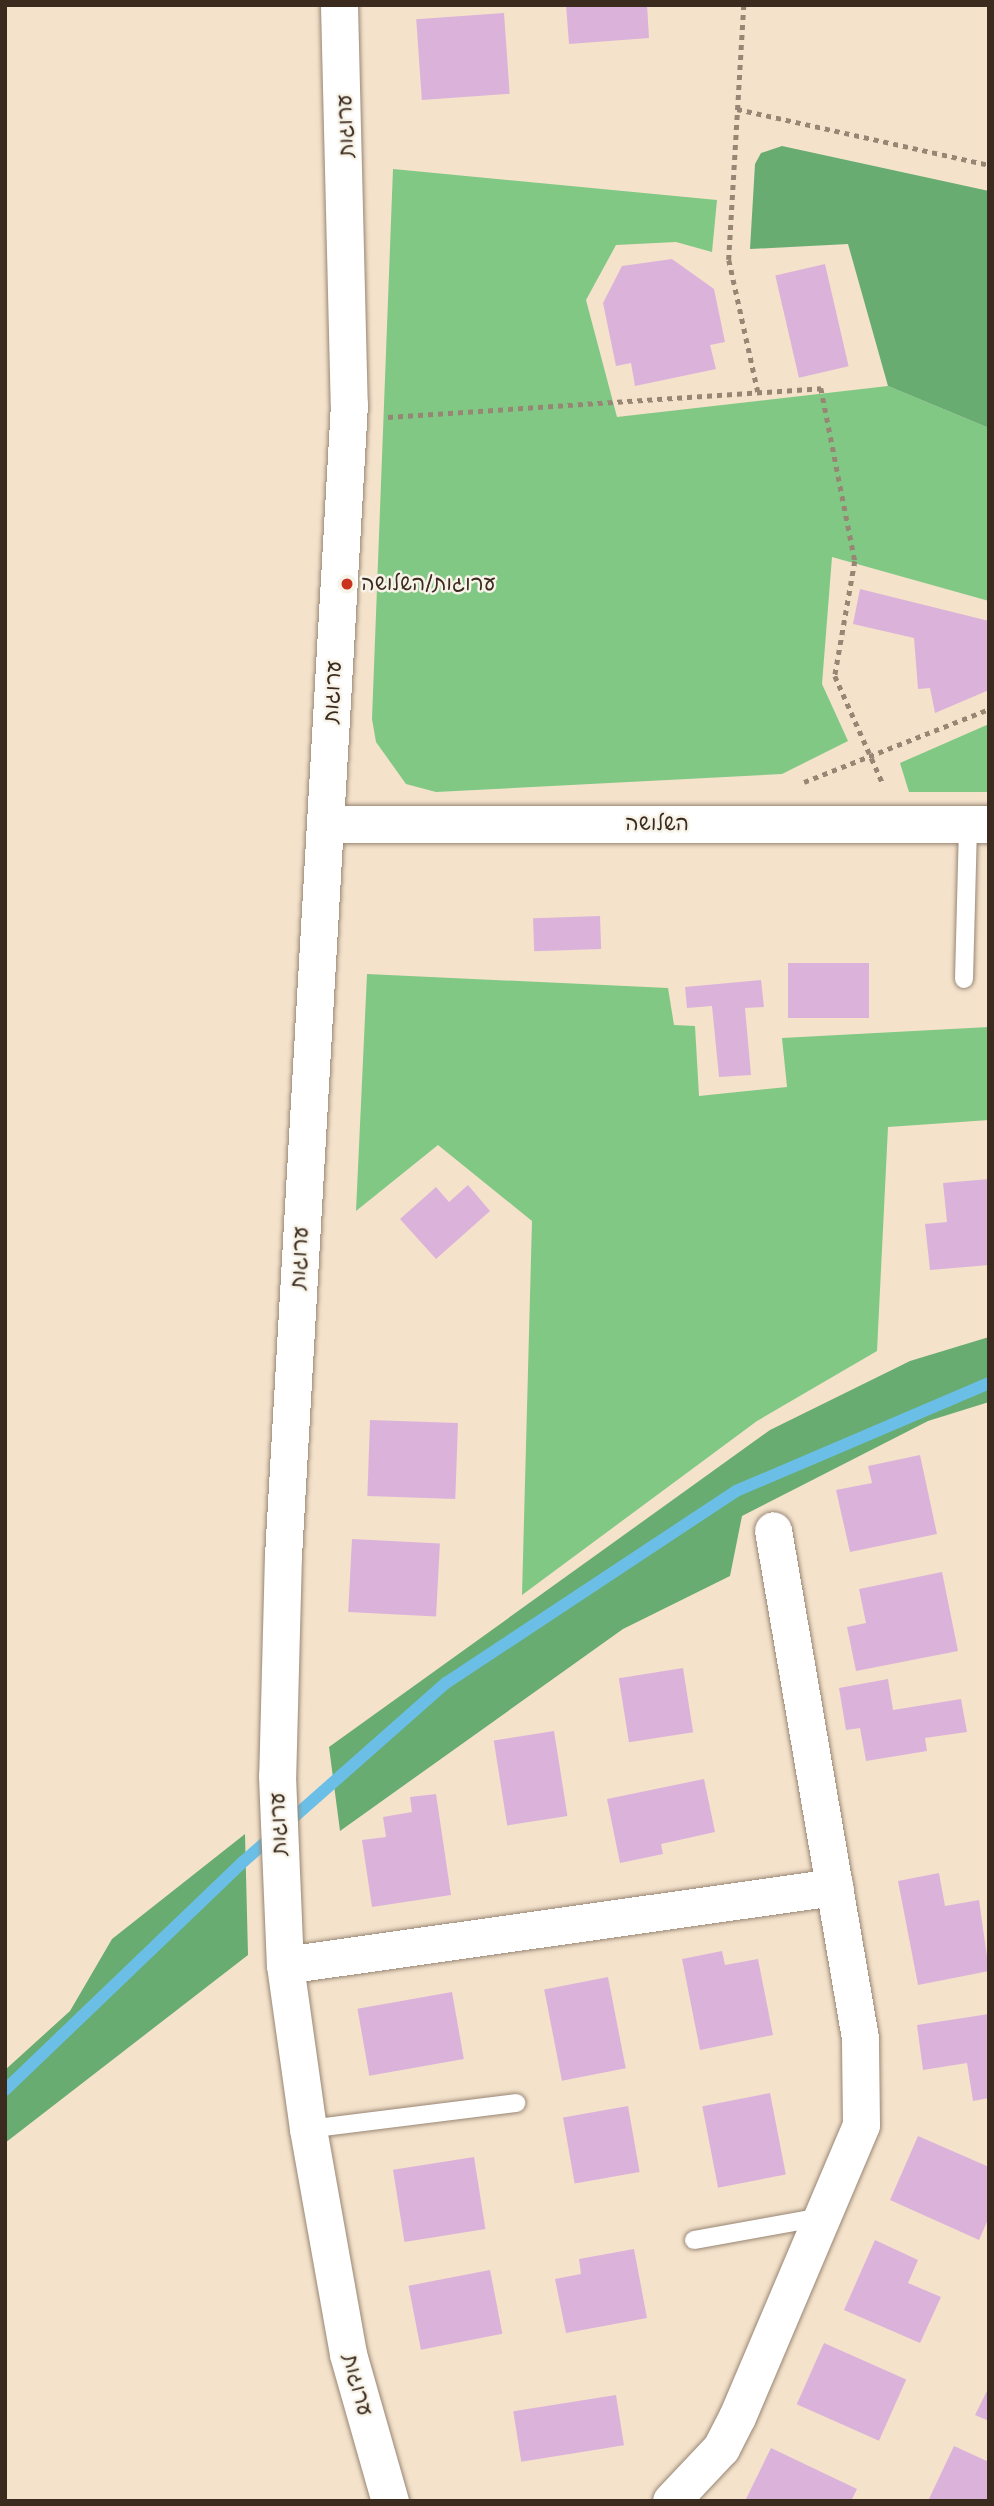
<!DOCTYPE html>
<meta charset="utf-8">
<style>
body{margin:0}
#map{position:relative;width:994px;height:2506px;overflow:hidden;background:#f4e2cb;font-family:Pangolin,"Playpen Sans Hebrew",sans-serif}
div>[style]{position:absolute}
.green>*{inset:0;background:#80c884}
.forest>*{inset:0;background:#68ac72}
.stream>*{height:12px;margin:-6px;padding:0 6px;transform-origin:6px;border-radius:6px;background:#6bbfe7}
.building>*{inset:0;background:#dbb3da;transform-origin:0 0}
.path>*{height:4.5px;margin-top:-2.25px;transform-origin:0;background:repeating-linear-gradient(90deg,#988674 0 5px,transparent 0 10px)}
.roads{filter:drop-shadow(0 0 2px #988674) drop-shadow(0 0 2px #988674)}
.service>*{height:18px;margin:-9px;padding:0 9px;transform-origin:9px;border-radius:9px;background:#fff}
.minor>*{height:37px;margin:-18.5px;padding:0 18.5px;transform-origin:18.5px;border-radius:18.5px;background:#fff}
.dots>*{width:19px;height:19px;translate:-50% -50%;box-sizing:border-box;border:4px solid #f7f3e8;border-radius:50%}
span{translate:-50% -50%;white-space:nowrap;text-align:center;line-height:1.15;-webkit-text-stroke:5px #f7f3e8;paint-order:stroke}
.street-label{font-size:21px;color:#3b2a1e}
.poi-label{font-size:21px;color:#3b2a1e}
.left{translate:0 -50%;text-align:left}
.frame{position:absolute;inset:0;border:7px solid #3b2a1e;pointer-events:none}
</style>
<div id="map">
<div class="green">
<div style="clip-path:polygon(393px 169px,717px 200px,712px 252px,676px 242px,616px 245px,586px 300px,617px 417px,888px 386px,989px 428px,989px 601px,832px 557px,822px 684px,848px 741px,782px 774px,436px 792px,406px 784px,376px 742px,372px 719px)"></div>
<div style="clip-path:polygon(989px 724px,989px 792px,909px 792px,900px 763px)"></div>
<div style="clip-path:polygon(367px 974px,668px 988px,674px 1025px,695px 1026px,699px 1096px,787px 1087px,782px 1038px,989px 1027px,989px 1120px,888px 1127px,877px 1351px,757px 1421px,522px 1595px,532px 1221px,438px 1145px,356px 1211px)"></div>
</div>
<div class="forest">
<div style="clip-path:polygon(782px 146px,989px 191px,989px 428px,888px 386px,848px 244px,750px 249px,755px 164px,761px 153px)"></div>
<div style="clip-path:polygon(989px 1337px,989px 1402px,928px 1421px,742px 1516px,730px 1576px,623px 1629px,340px 1831px,329px 1747px,770px 1430px,910px 1361px)"></div>
<div style="clip-path:polygon(245px 1834px,248px 1955px,5px 2143px,5px 2070px,70px 2011px,112px 1939px)"></div>
</div>
<div class="stream">
<div style="left:5px;top:2090px;width:331px;rotate:-43.8deg"></div>
<div style="left:244px;top:1861px;width:269px;rotate:-41.4deg"></div>
<div style="left:446px;top:1683px;width:348px;rotate:-33.5deg"></div>
<div style="left:736px;top:1491px;width:275px;rotate:-23.1deg"></div>
</div>
<div class="building">
<div style="clip-path:polygon(566px 5px,647px 5px,649px 38px,569px 44px)"></div>
<div style="left:504px;top:13px;width:81px;height:88px;rotate:86deg"></div>
<div style="clip-path:polygon(672px 259px,714px 289px,725px 342px,710px 345px,716px 369px,635px 386px,631px 363px,616px 366px,603px 303px,622px 266px)"></div>
<div style="left:825px;top:264px;width:105px;height:51px;rotate:77deg"></div>
<div style="clip-path:polygon(860px 589px,989px 621px,989px 690px,935px 713px,930px 688px,918px 689px,914px 638px,853px 624px)"></div>
<div style="left:600px;top:916px;width:33px;height:67px;rotate:88deg"></div>
<div style="left:788px;top:963px;width:81px;height:55px"></div>
<div style="clip-path:polygon(761px 980px,764px 1007px,745px 1008px,751px 1075px,719px 1077px,712px 1006px,687px 1008px,685px 987px)"></div>
<div style="clip-path:polygon(989px 1179px,989px 1265px,930px 1270px,925px 1224px,947px 1222px,943px 1183px)"></div>
<div style="clip-path:polygon(468px 1185px,490px 1211px,436px 1259px,400px 1219px,436px 1187px,449px 1202px)"></div>
<div style="left:370px;top:1420px;width:88px;height:76px;rotate:2deg"></div>
<div style="clip-path:polygon(920px 1455px,937px 1534px,850px 1552px,836px 1490px,872px 1483px,868px 1466px)"></div>
<div style="left:352px;top:1539px;width:88px;height:73px;rotate:3deg"></div>
<div style="clip-path:polygon(942px 1572px,958px 1651px,856px 1671px,847px 1627px,866px 1623px,859px 1589px)"></div>
<div style="left:683px;top:1668px;width:65px;height:65px;rotate:81deg"></div>
<div style="clip-path:polygon(888px 1679px,893px 1710px,961px 1699px,967px 1732px,925px 1738px,927px 1751px,866px 1761px,860px 1728px,846px 1730px,839px 1688px)"></div>
<div style="left:554px;top:1731px;width:86px;height:61px;rotate:81deg"></div>
<div style="clip-path:polygon(704px 1779px,715px 1832px,661px 1844px,663px 1854px,620px 1863px,607px 1799px)"></div>
<div style="clip-path:polygon(436px 1794px,451px 1895px,372px 1907px,362px 1840px,386px 1837px,383px 1817px,412px 1812px,410px 1797px)"></div>
<div style="clip-path:polygon(939px 1873px,945px 1906px,979px 1900px,989px 1971px,918px 1985px,898px 1881px)"></div>
<div style="clip-path:polygon(722px 1951px,725px 1965px,758px 1959px,773px 2035px,700px 2050px,682px 1959px)"></div>
<div style="left:608px;top:1977px;width:93px;height:65px;rotate:79deg"></div>
<div style="left:452px;top:1992px;width:68px;height:96px;rotate:80deg"></div>
<div style="clip-path:polygon(989px 2014px,989px 2098px,973px 2101px,967px 2063px,923px 2070px,917px 2025px)"></div>
<div style="left:770px;top:2093px;width:83px;height:69px;rotate:79deg"></div>
<div style="left:628px;top:2106px;width:67px;height:66px;rotate:80deg"></div>
<div style="clip-path:polygon(918px 2136px,989px 2167px,989px 2217px,979px 2240px,890px 2200px)"></div>
<div style="left:474px;top:2157px;width:73px;height:82px;rotate:81deg"></div>
<div style="clip-path:polygon(875px 2240px,918px 2260px,908px 2283px,941px 2297px,920px 2343px,844px 2310px)"></div>
<div style="clip-path:polygon(634px 2249px,647px 2318px,566px 2333px,555px 2279px,581px 2274px,579px 2259px)"></div>
<div style="left:490px;top:2270px;width:65px;height:83px;rotate:79deg"></div>
<div style="left:824px;top:2343px;width:90px;height:67px;rotate:24deg"></div>
<div style="clip-path:polygon(989px 2387px,989px 2421px,975px 2415px)"></div>
<div style="left:616px;top:2395px;width:51px;height:104px;rotate:81deg"></div>
<div style="clip-path:polygon(954px 2446px,989px 2462px,989px 2501px,928px 2501px)"></div>
<div style="clip-path:polygon(771px 2448px,857px 2489px,851px 2501px,745px 2501px)"></div>
</div>
<div class="path">
<div style="left:744px;top:5px;width:255px;rotate:93.4deg"></div>
<div style="left:729px;top:260px;width:135px;rotate:77.6deg"></div>
<div style="left:737px;top:109px;width:258px;rotate:12.5deg"></div>
<div style="left:388px;top:417px;width:434px;rotate:-3.8deg"></div>
<div style="left:821px;top:388px;width:176px;rotate:78.9deg"></div>
<div style="left:855px;top:561px;width:117px;rotate:99.9deg"></div>
<div style="left:835px;top:676px;width:118px;rotate:66deg"></div>
<div style="left:804px;top:782px;width:199px;rotate:-21.5deg"></div>
</div>
<div class="roads">
<div class="service">
<div style="left:964px;top:979px;width:155px;rotate:-88.5deg"></div>
<div style="left:308px;top:2129px;width:210px;rotate:-7.1deg"></div>
<div style="left:694px;top:2240px;width:130px;rotate:-10.2deg"></div>
</div>
<div class="minor">
<div style="left:339px;top:5px;width:399px;rotate:88.6deg"></div>
<div style="left:349px;top:404px;width:1152px;rotate:93.28deg"></div>
<div style="left:283px;top:1554px;width:222px;rotate:91.5deg"></div>
<div style="left:277px;top:1776px;width:189px;rotate:87.6deg"></div>
<div style="left:285px;top:1965px;width:166px;rotate:82deg"></div>
<div style="left:308px;top:2129px;width:229px;rotate:79.9deg"></div>
<div style="left:348px;top:2354px;width:153px;rotate:74.1deg"></div>
<div style="left:325px;top:824px;width:664px"></div>
<div style="left:285px;top:1965px;width:555px;rotate:-8.09deg"></div>
<div style="left:671px;top:2501px;width:73px;rotate:-46.7deg"></div>
<div style="left:721px;top:2448px;width:35px;rotate:-63deg"></div>
<div style="left:737px;top:2417px;width:317px;rotate:-67deg"></div>
<div style="left:861px;top:2125px;width:87px;rotate:-90.7deg"></div>
<div style="left:860px;top:2038px;width:515px;rotate:-99.72deg"></div>
</div>
</div>
<div class="dots">
<div style="left:347px;top:584px;background:#c8321e"></div>
</div>
<div class="street-label">
<span style="left:346px;top:126px;rotate:-92deg">ערוגות</span>
<span style="left:333px;top:692px;rotate:-87deg">ערוגות</span>
<span style="left:657px;top:824px">השלושה</span>
<span style="left:300px;top:1258px;rotate:-87deg">ערוגות</span>
<span style="left:279px;top:1824px;rotate:-92deg">ערוגות</span>
<span style="left:357px;top:2385px;rotate:75deg">ערוגות</span>
</div>
<div class="poi-label">
<span class="left" style="left:361px;top:584px">ערוגות/השלושה</span>
</div>
<div class="frame"></div>
</div>
